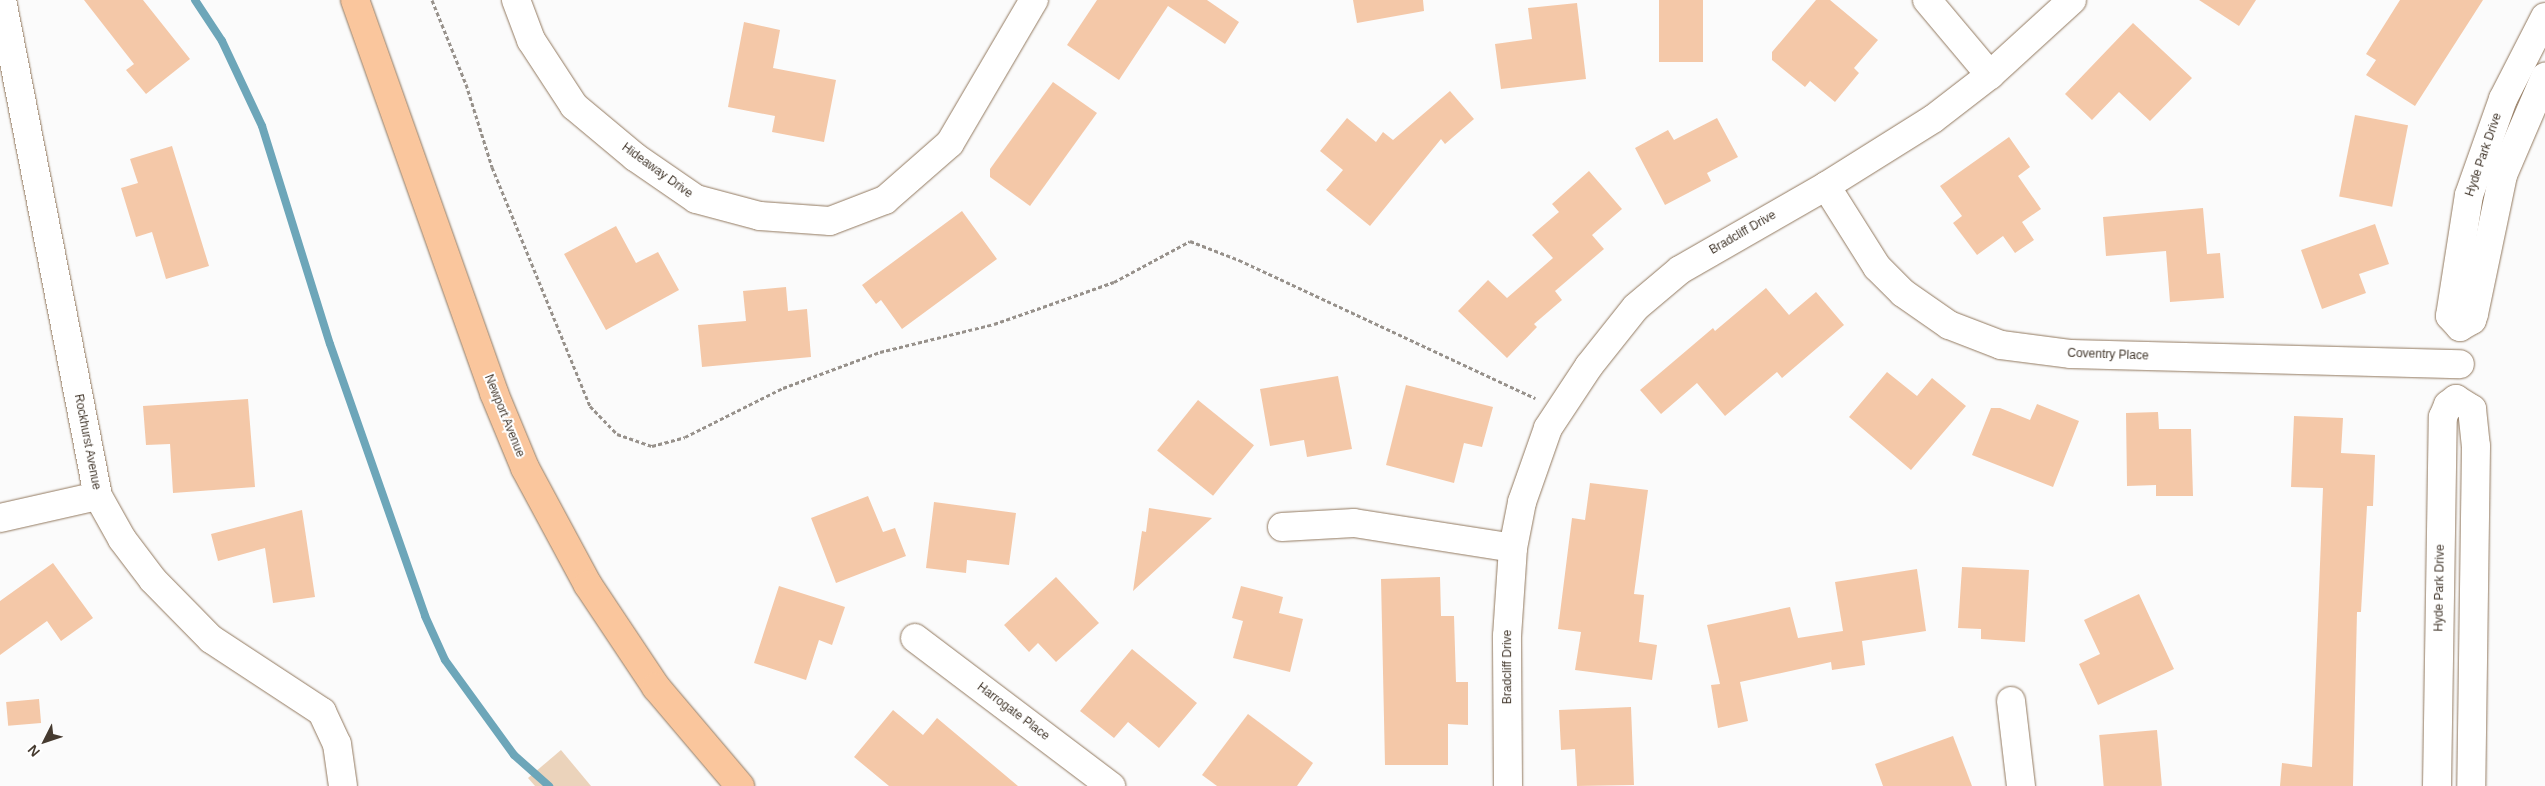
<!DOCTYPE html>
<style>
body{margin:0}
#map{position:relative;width:2545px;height:786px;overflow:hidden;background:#fbfbfb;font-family:Arial,sans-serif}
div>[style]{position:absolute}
.green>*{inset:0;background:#ebd3bb}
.stream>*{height:8px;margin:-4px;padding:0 4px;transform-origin:4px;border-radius:4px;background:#6da6b9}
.building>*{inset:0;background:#f4c8a8;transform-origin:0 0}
.path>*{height:3px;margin-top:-1.5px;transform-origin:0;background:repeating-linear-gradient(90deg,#97918b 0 4px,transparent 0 6.5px)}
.roads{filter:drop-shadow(0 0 1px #92795f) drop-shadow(0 0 1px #92795f)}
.minor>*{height:28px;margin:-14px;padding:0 14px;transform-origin:14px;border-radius:14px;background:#fff}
.major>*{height:28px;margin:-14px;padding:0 14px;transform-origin:14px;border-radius:14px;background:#fac69d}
span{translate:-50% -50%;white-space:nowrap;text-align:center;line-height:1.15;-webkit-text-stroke:4px #fff;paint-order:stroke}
.street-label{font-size:12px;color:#453a2f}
.north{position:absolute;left:20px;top:716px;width:50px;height:50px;-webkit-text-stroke:4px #fff;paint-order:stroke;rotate:229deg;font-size:14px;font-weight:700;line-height:20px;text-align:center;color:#453a2f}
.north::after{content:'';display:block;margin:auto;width:18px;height:22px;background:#453a2f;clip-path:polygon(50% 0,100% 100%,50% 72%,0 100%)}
</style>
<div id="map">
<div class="green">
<div style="clip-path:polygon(561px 750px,591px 786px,535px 786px,528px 778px)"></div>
</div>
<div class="stream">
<div style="left:195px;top:0;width:49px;rotate:56.6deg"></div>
<div style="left:222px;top:41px;width:94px;rotate:64.8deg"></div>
<div style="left:262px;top:126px;width:228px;rotate:72.7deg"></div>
<div style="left:330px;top:344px;width:288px;rotate:70.7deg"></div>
<div style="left:425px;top:616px;width:48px;rotate:65.6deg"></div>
<div style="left:445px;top:660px;width:117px;rotate:54deg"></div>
<div style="left:514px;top:755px;width:47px;rotate:41.5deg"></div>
</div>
<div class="building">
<div style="clip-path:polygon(84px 0,143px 0,190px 59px,146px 94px,126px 70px,134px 64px)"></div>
<div style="clip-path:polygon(1097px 0,1207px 0,1239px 22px,1225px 44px,1168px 6px,1119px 80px,1067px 45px)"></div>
<div style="clip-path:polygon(1353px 0,1423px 0,1424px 11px,1357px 23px)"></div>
<div style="left:1659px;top:0;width:44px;height:62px"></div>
<div style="clip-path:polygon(1816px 0,1830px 0,1878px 40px,1854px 68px,1859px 73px,1835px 102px,1810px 81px,1805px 87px,1772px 60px,1772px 52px)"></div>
<div style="clip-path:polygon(2199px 0,2256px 0,2239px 26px)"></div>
<div style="clip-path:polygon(2400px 0,2483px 0,2415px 106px,2366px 75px,2376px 60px,2366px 54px)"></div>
<div style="clip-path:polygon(1577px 3px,1586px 79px,1501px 89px,1495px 44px,1532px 39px,1528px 8px)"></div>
<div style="clip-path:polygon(744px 22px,780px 30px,773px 68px,836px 80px,824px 142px,772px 132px,775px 116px,728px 107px)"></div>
<div style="clip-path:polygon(2133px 23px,2192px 78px,2150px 121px,2119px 92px,2092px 120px,2065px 94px)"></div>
<div style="clip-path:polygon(1053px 82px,1097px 113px,1030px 206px,990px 177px,990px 169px)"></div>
<div style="clip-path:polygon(1450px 91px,1474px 119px,1445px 144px,1441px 139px,1370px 226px,1326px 190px,1343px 170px,1320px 151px,1347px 118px,1376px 142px,1383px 132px,1393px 140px)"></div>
<div style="left:2355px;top:115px;width:54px;height:83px;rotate:11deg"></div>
<div style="clip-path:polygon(1717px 118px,1738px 157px,1707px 173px,1711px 181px,1665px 205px,1635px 148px,1668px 130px,1674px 140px)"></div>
<div style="clip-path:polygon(2009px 137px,2030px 167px,2018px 176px,2041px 209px,2022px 222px,2034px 240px,2015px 253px,2003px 236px,1977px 255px,1953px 223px,1962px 216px,1940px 186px)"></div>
<div style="clip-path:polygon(172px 146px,209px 266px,166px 279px,152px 232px,136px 237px,121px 188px,138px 183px,130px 159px)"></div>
<div style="clip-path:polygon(1589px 171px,1622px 209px,1592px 235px,1604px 249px,1555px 291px,1562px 300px,1534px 324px,1537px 327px,1507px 358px,1458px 311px,1488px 280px,1507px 298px,1553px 258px,1532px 235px,1559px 212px,1552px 204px)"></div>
<div style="clip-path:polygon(2203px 208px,2207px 254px,2220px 253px,2224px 298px,2170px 302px,2166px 251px,2106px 256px,2103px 217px)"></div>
<div style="clip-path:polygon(962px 211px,997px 259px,902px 329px,881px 300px,876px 304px,862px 285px)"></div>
<div style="clip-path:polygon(2375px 224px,2389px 264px,2359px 274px,2366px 293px,2322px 309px,2301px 250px)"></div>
<div style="clip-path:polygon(616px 226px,636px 263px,658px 252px,679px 290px,606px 330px,564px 254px)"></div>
<div style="clip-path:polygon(786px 287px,788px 311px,807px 309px,811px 357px,702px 367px,698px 325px,746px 321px,743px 291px)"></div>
<div style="clip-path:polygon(1766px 288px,1789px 315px,1816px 292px,1844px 325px,1782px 378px,1777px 372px,1725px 416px,1697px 383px,1661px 414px,1640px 390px,1713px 328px,1715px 331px)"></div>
<div style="clip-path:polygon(1887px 372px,1917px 396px,1932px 378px,1966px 406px,1911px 470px,1849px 417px)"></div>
<div style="clip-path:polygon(1338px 376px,1352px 449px,1307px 457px,1304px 440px,1270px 446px,1260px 389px)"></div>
<div style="clip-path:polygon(1406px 385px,1493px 407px,1482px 447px,1464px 443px,1454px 483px,1386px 465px)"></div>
<div style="clip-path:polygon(248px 399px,255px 487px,173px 493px,170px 444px,146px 445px,143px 406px)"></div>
<div style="left:1198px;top:400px;width:72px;height:65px;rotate:39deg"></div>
<div style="clip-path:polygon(2037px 404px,2079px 421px,2053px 487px,1972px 455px,1991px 408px,2000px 408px,2030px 420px)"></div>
<div style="clip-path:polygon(2158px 412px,2159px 429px,2191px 429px,2193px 496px,2156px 496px,2156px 485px,2127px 486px,2126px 413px)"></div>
<div style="clip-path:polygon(2294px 416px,2343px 418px,2341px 453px,2375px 455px,2373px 506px,2367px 506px,2361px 612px,2357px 612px,2353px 786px,2280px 786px,2282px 763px,2312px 767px,2323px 488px,2291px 487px)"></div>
<div style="clip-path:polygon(1590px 483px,1648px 490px,1634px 594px,1644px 595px,1639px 642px,1657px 645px,1652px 680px,1575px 670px,1581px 632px,1558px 629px,1572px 518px,1585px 520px)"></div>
<div style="clip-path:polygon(868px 496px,883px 532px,895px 528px,906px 556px,836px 583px,811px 518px)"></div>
<div style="clip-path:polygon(934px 502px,1016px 513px,1009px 565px,967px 560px,966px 573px,926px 568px)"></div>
<div style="clip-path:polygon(1149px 508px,1212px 518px,1133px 591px,1142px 531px,1146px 532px)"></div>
<div style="clip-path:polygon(302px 510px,315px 597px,273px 603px,265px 548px,218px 561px,211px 534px)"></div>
<div style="clip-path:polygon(53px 563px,93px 618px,61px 641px,47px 621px,0 655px,0 601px)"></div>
<div style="clip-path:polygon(1962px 567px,2029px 570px,2025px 642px,1981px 639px,1981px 629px,1958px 628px)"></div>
<div style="clip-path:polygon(1917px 569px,1926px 631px,1862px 641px,1865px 665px,1832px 670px,1831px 662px,1740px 682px,1748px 721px,1718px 728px,1711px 685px,1720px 684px,1707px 625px,1790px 607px,1798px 638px,1843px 631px,1835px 582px)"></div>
<div style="clip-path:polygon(1056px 577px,1099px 623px,1056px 662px,1038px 643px,1029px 652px,1004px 625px)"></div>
<div style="clip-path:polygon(1440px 577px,1441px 616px,1454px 616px,1456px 682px,1468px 682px,1468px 725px,1448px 724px,1448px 765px,1385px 765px,1381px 579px)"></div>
<div style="clip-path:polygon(779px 586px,845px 607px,832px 645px,819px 640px,806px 680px,754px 663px)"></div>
<div style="clip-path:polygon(1241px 586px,1283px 597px,1279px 613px,1303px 619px,1290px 672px,1233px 658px,1243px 621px,1232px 618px)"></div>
<div style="clip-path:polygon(2139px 594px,2174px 669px,2098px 705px,2079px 664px,2100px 654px,2084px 620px)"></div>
<div style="clip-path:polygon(1132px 649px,1197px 703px,1159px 748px,1128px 722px,1114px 738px,1080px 711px)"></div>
<div style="left:39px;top:699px;width:24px;height:33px;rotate:85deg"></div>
<div style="clip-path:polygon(1631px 707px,1634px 785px,1577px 786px,1575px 749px,1561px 750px,1559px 710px)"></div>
<div style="clip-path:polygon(893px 710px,923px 735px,937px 718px,1018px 786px,889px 786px,854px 757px)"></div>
<div style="clip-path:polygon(1248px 714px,1313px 763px,1297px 786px,1217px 786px,1202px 775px)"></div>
<div style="left:2157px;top:730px;width:56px;height:58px;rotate:85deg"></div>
<div style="clip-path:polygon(1953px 736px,1972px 786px,1883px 786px,1875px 764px)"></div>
</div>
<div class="path">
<div style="left:432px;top:0;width:91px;rotate:68deg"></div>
<div style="left:466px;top:84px;width:87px;rotate:72.6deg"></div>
<div style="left:492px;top:167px;width:258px;rotate:67.7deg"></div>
<div style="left:590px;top:406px;width:39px;rotate:46deg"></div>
<div style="left:617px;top:434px;width:37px;rotate:19deg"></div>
<div style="left:652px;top:446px;width:34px;rotate:-15deg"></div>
<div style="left:685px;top:437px;width:110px;rotate:-26.6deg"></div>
<div style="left:783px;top:388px;width:103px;rotate:-20.4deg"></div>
<div style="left:880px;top:352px;width:117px;rotate:-13.8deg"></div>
<div style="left:994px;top:324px;width:127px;rotate:-19.3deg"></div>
<div style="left:1114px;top:282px;width:86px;rotate:-28.3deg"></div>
<div style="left:1190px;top:241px;width:53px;rotate:21.2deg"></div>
<div style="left:1239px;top:260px;width:327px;rotate:25deg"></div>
</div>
<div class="roads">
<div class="minor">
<div style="left:2px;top:0;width:505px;rotate:79.05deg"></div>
<div style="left:98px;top:496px;width:49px;rotate:60.8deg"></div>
<div style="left:122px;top:539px;width:51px;rotate:52.9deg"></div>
<div style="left:153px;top:580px;width:83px;rotate:45.5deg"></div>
<div style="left:211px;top:639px;width:133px;rotate:33.3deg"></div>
<div style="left:322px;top:712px;width:35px;rotate:65deg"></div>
<div style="left:337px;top:744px;width:42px;rotate:81.9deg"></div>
<div style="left:516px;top:0;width:43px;rotate:69.4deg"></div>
<div style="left:531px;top:40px;width:79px;rotate:56.9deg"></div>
<div style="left:574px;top:106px;width:80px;rotate:39.9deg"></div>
<div style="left:635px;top:157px;width:74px;rotate:34.5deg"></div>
<div style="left:696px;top:199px;width:66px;rotate:14.9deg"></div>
<div style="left:760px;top:216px;width:70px;rotate:4.1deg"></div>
<div style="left:830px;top:221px;width:59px;rotate:-20.9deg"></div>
<div style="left:885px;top:200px;width:86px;rotate:-41.2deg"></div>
<div style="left:950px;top:143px;width:166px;rotate:-59.6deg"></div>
<div style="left:1927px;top:0;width:98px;rotate:50deg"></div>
<div style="left:1826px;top:186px;width:96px;rotate:57.8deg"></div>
<div style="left:1877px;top:267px;width:37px;rotate:45deg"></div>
<div style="left:1903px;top:293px;width:56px;rotate:34.8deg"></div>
<div style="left:1949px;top:325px;width:56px;rotate:21deg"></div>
<div style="left:2001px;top:345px;width:71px;rotate:7.3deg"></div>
<div style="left:2071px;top:354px;width:389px;rotate:1.5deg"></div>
<div style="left:2460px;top:327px;width:15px;rotate:-132deg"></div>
<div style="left:2450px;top:316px;width:122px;rotate:-81.1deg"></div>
<div style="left:2469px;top:195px;width:102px;rotate:-70.5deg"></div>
<div style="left:2503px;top:99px;width:92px;rotate:-62.9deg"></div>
<div style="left:2460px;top:327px;width:14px;rotate:-30deg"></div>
<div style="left:2472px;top:320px;width:6px;rotate:-72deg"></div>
<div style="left:2474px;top:314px;width:142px;rotate:-78.2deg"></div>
<div style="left:2503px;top:175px;width:107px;rotate:-66.8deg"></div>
<div style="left:0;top:518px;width:100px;rotate:-12.7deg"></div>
<div style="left:1282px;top:527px;width:72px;rotate:-3.2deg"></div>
<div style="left:1354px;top:523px;width:161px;rotate:8.9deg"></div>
<div style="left:915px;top:638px;width:246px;rotate:37.1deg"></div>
<div style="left:2011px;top:701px;width:86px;rotate:83.3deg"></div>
<div style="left:1508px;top:786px;width:150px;rotate:-90.4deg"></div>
<div style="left:1507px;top:636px;width:88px;rotate:-86.1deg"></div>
<div style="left:1513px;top:548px;width:47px;rotate:-78.9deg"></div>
<div style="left:1522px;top:502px;width:78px;rotate:-70.6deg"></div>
<div style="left:1548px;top:428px;width:74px;rotate:-56.5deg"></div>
<div style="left:1589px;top:366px;width:75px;rotate:-51.5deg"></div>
<div style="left:1636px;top:307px;width:57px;rotate:-40.1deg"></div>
<div style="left:1680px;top:270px;width:168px;rotate:-29.9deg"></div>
<div style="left:1826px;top:186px;width:126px;rotate:-32.1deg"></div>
<div style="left:1933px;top:119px;width:72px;rotate:-37.7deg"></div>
<div style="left:1990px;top:75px;width:111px;rotate:-42.4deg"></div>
<div style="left:2437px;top:786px;width:369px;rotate:-89.1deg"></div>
<div style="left:2443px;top:417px;width:13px;rotate:-67deg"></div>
<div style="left:2448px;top:405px;width:10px;rotate:-37deg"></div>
<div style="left:2456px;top:399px;width:19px;rotate:32deg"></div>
<div style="left:2472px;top:409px;width:37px;rotate:84deg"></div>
<div style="left:2476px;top:446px;width:340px;rotate:90.8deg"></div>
</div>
<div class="major">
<div style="left:355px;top:0;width:417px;rotate:70.5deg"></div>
<div style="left:494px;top:393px;width:81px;rotate:67.5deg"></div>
<div style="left:525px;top:468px;width:133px;rotate:61.7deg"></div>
<div style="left:588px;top:585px;width:123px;rotate:56.3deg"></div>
<div style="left:656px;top:687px;width:130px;rotate:49.7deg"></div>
</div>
</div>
<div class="street-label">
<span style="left:2484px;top:155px;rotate:-71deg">Hyde Park Drive</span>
<span style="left:657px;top:171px;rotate:36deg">Hideaway Drive</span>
<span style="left:1743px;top:233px;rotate:-30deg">Bradcliff Drive</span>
<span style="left:2108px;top:355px;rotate:2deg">Coventry Place</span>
<span style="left:504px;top:416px;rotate:68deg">Newport Avenue</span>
<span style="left:87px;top:442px;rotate:79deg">Rockhurst Avenue</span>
<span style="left:2440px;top:588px;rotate:-89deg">Hyde Park Drive</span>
<span style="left:1508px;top:667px;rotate:-90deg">Bradcliff Drive</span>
<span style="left:1013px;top:712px;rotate:37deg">Harrogate Place</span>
</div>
<div class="north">N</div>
</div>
